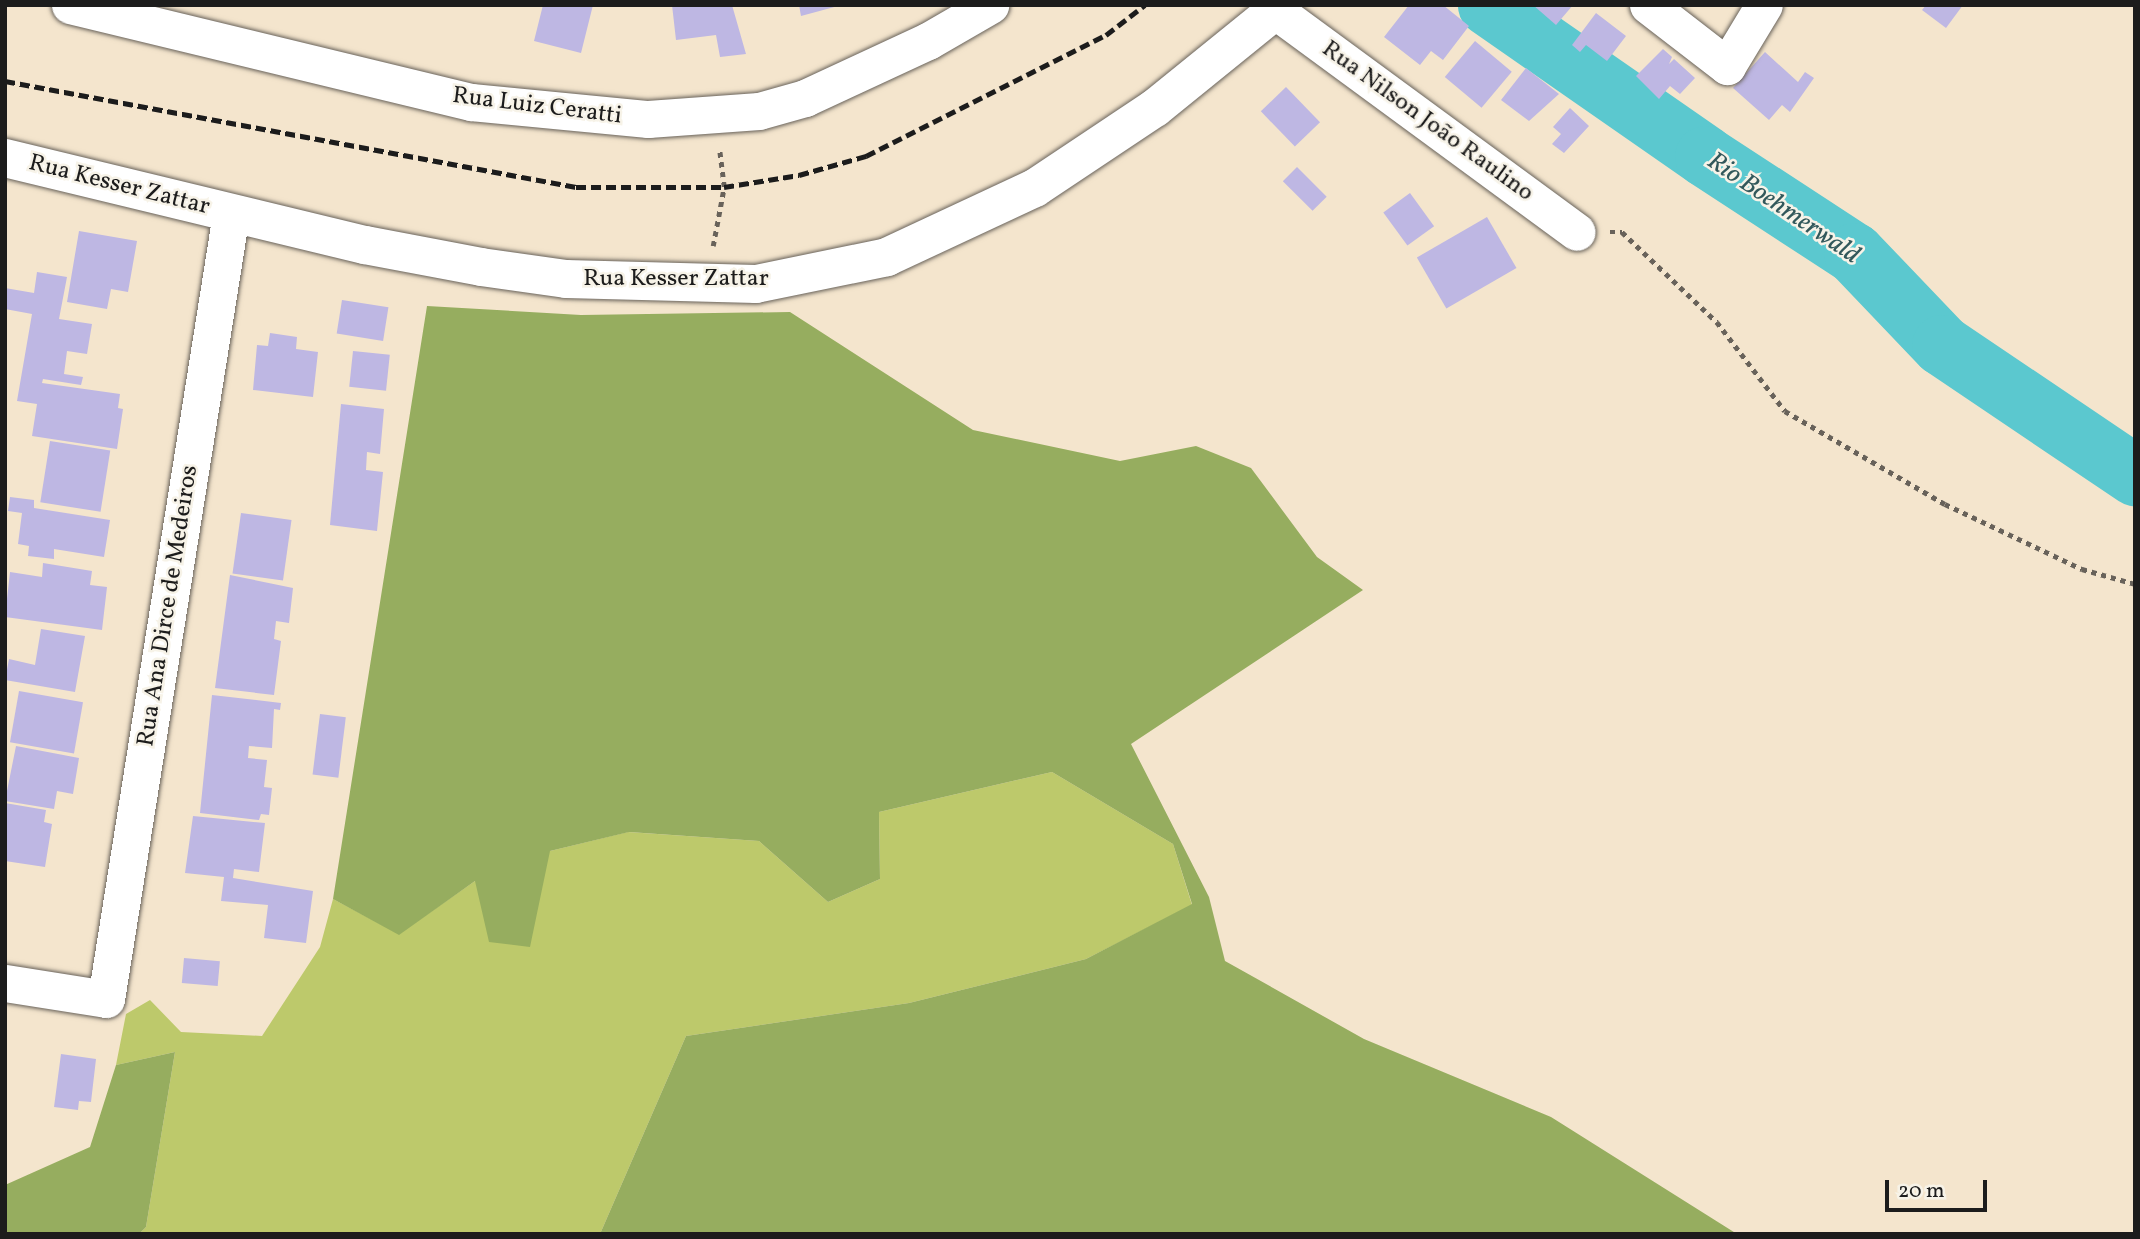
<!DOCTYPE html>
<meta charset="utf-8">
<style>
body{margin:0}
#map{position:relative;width:2140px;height:1239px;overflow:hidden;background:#f4e5cd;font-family:Vollkorn,serif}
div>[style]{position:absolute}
.green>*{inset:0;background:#bdc96b}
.forest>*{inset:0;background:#96ad5f}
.river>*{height:61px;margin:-30.5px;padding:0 30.5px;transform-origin:30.5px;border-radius:30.5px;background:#5bc8cf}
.building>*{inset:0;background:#beb7e3;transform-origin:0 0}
.path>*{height:4.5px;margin-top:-2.25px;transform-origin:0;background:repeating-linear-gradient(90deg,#68625a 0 5px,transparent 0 10px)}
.roads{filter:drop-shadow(0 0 2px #68625a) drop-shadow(0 0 2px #68625a)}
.minor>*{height:37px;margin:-18.5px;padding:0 18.5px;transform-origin:18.5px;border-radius:18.5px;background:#fff}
.tertiary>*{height:38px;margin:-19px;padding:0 19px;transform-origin:19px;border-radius:19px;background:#fff}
.rail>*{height:5px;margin-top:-2.5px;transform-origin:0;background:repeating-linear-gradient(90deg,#1c1c1c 0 10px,transparent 0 15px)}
span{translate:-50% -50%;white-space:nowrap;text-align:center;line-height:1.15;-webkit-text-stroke:5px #f7f3e8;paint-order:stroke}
.street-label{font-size:24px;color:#1c1c1c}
.water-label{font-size:26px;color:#32585b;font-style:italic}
.frame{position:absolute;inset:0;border:7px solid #1c1c1c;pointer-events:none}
.scale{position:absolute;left:1885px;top:1180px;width:102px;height:32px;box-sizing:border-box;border:4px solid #1c1c1c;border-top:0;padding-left:9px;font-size:21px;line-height:24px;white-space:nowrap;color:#1c1c1c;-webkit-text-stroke:5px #f7f3e8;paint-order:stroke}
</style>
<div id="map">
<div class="green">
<div style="clip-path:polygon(1052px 772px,1173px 844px,1192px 905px,1086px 959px,909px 1003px,686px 1036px,600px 1234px,139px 1234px,146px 1227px,175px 1052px,116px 1065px,126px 1014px,150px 1000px,181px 1032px,262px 1036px,320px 947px,333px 899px,399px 934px,475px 881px,550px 851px,628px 832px,759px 841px,828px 902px,880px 879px,879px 812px)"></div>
</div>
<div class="forest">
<div style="clip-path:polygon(427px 306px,581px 315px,790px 312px,973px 430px,1120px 461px,1196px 446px,1251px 468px,1317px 557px,1363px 590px,1131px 744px,1209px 897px,1225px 961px,1364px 1039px,1551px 1117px,1737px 1234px,600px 1234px,686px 1036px,909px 1003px,1086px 959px,1192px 904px,1173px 844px,1052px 772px,879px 812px,880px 879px,828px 902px,759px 841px,629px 832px,550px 851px,530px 947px,489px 942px,475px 881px,399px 935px,333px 899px)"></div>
<div style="clip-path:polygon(175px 1052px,146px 1227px,139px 1234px,5px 1234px,5px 1185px,90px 1147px,116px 1065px)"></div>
</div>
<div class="river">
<div style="left:1488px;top:5px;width:264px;rotate:34.8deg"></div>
<div style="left:1705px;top:156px;width:178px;rotate:33.1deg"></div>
<div style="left:1854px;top:253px;width:127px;rotate:46.3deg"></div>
<div style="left:1942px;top:345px;width:233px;rotate:34deg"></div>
</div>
<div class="building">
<div style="clip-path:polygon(543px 5px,593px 5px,581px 53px,534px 41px)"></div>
<div style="clip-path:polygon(672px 5px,732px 5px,746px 54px,720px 57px,716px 35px,676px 40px)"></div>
<div style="clip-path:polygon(799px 5px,838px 5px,838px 6px,801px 16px)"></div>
<div style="clip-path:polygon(1409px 5px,1443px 5px,1469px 26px,1443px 60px,1431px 51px,1420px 65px,1384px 37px)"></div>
<div style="clip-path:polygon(1533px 5px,1573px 5px,1556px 25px)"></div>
<div style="clip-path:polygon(1926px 5px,1963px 5px,1946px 28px,1922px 10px)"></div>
<div style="clip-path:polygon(1596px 13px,1626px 36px,1607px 61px,1586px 45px,1580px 52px,1572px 45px)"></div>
<div style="left:1475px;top:41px;width:48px;height:47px;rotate:40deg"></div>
<div style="clip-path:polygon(1663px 49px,1672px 57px,1669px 64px,1674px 59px,1695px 78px,1680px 94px,1670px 86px,1659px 99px,1636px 76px)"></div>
<div style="clip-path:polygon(1765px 52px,1798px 82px,1805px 72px,1814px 78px,1790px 112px,1782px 105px,1769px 120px,1733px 88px)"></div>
<div style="clip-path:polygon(1526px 68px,1559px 94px,1529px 121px,1501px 100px)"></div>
<div style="left:1286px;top:87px;width:49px;height:35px;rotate:46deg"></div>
<div style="clip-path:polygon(1570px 108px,1589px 126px,1564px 153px,1552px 144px,1561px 134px,1553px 127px)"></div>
<div style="left:1297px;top:167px;width:42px;height:20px;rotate:45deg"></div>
<div style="left:1410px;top:193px;width:41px;height:33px;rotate:54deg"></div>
<div style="left:1487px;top:217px;width:59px;height:81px;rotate:60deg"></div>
<div style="clip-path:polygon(79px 231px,137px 241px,128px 292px,111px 289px,107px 309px,67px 302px)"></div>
<div style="clip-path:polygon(37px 272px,67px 277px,59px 319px,92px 324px,87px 354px,67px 351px,64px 374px,83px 377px,81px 385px,43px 379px,42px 383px,120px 394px,118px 408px,123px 409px,117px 449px,32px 436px,37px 404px,17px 401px,32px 314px,5px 309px,5px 288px,34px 293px)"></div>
<div style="left:342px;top:300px;width:47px;height:34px;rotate:9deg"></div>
<div style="clip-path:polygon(270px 333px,297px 337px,296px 349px,318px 352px,313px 397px,253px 390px,257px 345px,268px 346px)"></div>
<div style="left:353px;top:351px;width:37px;height:36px;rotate:6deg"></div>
<div style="clip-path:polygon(341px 404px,384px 409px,380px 454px,367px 452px,366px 470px,383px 472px,377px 531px,330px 525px)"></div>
<div style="left:50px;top:441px;width:61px;height:62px;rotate:9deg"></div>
<div style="clip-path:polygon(10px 497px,34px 500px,34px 508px,110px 520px,104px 557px,54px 549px,54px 559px,28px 556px,29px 546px,18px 544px,22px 513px,8px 511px)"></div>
<div style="left:241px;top:513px;width:51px;height:61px;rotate:8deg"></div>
<div style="clip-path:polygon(43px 563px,92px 571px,90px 585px,107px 587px,102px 630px,5px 617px,10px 572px,42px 577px)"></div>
<div style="clip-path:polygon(230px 575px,293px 588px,289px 623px,276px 621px,274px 639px,281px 641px,274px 695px,215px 688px)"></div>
<div style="clip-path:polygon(41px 629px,85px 636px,75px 692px,5px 680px,9px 659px,35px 665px)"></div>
<div style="left:19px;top:691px;width:65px;height:52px;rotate:10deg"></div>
<div style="clip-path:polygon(212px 695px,281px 703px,280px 710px,274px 709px,272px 748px,249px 746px,248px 758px,267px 760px,264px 787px,272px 788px,269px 815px,261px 814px,259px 820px,200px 813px)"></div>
<div style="left:320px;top:714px;width:26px;height:61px;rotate:7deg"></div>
<div style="clip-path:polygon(16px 746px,79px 758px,73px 794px,57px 791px,54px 809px,5px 801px)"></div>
<div style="clip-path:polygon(5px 803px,46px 810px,44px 822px,52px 824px,45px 867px,5px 861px)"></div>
<div style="clip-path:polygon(193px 816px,265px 823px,259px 872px,234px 869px,233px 878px,313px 891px,306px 943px,264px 938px,268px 905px,221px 901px,224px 877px,185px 873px)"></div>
<div style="left:184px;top:958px;width:36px;height:25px;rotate:5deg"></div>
<div style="clip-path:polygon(61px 1054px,96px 1059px,91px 1102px,79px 1101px,78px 1110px,54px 1107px)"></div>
</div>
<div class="path">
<div style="left:1610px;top:232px;width:12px"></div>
<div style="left:1622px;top:232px;width:131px;rotate:43.5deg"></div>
<div style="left:1717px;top:322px;width:112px;rotate:52.6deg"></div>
<div style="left:1785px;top:411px;width:185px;rotate:30.2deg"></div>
<div style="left:1945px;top:504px;width:152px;rotate:25.4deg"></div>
<div style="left:2082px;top:569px;width:55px;rotate:15.8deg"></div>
<div style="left:713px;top:246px;width:60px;rotate:-79.4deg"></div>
<div style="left:724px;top:187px;width:39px;rotate:-97deg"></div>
</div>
<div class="roads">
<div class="minor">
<div style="left:70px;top:5px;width:413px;rotate:13.6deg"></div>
<div style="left:471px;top:102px;width:178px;rotate:5.5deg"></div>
<div style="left:648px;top:119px;width:111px;rotate:-4.1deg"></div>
<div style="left:759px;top:111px;width:48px;rotate:-15.8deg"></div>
<div style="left:805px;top:98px;width:136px;rotate:-24.9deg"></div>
<div style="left:928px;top:41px;width:72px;rotate:-30.1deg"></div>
<div style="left:1648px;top:5px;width:100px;rotate:37.7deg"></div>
<div style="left:1727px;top:66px;width:71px;rotate:-58.8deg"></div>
<div style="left:1276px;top:11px;width:373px;rotate:36.3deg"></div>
<div style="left:5px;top:983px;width:102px;rotate:9deg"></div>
<div style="left:106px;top:999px;width:796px;rotate:-80.96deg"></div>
</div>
<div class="tertiary">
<div style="left:5px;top:158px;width:370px;rotate:13.6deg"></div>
<div style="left:365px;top:245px;width:118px;rotate:10.7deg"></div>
<div style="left:481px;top:267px;width:86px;rotate:8deg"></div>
<div style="left:566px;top:279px;width:190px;rotate:1.5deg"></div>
<div style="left:756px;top:284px;width:134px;rotate:-11.6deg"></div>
<div style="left:887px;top:257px;width:163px;rotate:-25deg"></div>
<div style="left:1035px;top:188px;width:144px;rotate:-33.7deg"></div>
<div style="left:1155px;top:108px;width:164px;rotate:-39deg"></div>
</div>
</div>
<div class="rail">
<div style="left:5px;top:81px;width:581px;rotate:10.52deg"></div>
<div style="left:576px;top:187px;width:148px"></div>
<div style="left:724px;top:187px;width:76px;rotate:-9.1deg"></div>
<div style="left:799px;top:175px;width:70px;rotate:-15.8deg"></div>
<div style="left:866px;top:156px;width:269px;rotate:-26.8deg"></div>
<div style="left:1106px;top:35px;width:49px;rotate:-37.6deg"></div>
</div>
<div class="street-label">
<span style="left:537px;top:107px;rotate:7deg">Rua Luiz Ceratti</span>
<span style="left:1427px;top:122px;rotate:36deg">Rua Nilson João Raulino</span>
<span style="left:119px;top:186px;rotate:14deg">Rua Kesser Zattar</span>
<span style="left:676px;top:280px">Rua Kesser Zattar</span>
<span style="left:169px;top:606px;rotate:-81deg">Rua Ana Dirce de Medeiros</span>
</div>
<div class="water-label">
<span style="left:1783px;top:209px;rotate:34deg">Rio Boehmerwald</span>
</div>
<div class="frame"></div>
<div class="scale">20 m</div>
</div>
